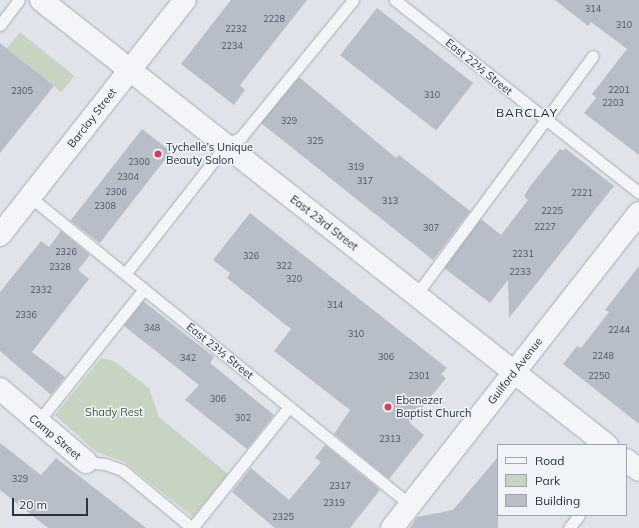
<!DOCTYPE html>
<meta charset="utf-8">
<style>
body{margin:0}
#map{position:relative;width:639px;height:528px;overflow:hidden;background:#e0e4ea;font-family:Mulish,sans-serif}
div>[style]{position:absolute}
.green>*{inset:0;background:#c7d4c1;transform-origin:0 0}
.building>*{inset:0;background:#b7bec8;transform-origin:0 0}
.roads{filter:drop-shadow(0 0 1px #a5abb5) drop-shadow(0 0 1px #a5abb5)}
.service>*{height:11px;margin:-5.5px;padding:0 5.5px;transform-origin:5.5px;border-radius:5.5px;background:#f3f5f8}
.minor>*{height:22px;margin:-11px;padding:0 11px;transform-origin:11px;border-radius:11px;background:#f3f5f8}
.tertiary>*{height:22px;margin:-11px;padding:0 11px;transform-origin:11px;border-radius:11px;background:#f3f5f8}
.dots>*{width:11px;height:11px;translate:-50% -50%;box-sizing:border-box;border:2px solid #f0f3f7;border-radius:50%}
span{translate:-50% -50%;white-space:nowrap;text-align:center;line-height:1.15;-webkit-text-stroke:3px #f0f3f7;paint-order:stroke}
.number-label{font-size:9px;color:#4c5664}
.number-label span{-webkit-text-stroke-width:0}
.street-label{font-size:11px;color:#283343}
.poi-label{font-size:11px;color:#283343}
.left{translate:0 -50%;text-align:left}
.park-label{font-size:11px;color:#3e5f34}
.neighbourhood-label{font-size:12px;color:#1a2333;letter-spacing:1px}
.legend{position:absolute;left:497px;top:444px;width:130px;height:72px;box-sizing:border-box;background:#f0f3f7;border:1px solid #a0a6af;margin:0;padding:5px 7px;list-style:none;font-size:12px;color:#283343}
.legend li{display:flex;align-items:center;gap:8px;height:20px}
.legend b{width:20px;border:1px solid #a0a6af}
.scale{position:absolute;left:12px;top:498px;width:76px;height:18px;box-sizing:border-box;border:2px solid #283343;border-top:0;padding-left:5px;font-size:12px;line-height:14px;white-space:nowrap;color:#283343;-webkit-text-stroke:3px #f0f3f7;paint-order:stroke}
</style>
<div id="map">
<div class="green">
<div style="left:20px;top:32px;width:70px;height:21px;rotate:39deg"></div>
<div style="clip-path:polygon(101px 358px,114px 361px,149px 388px,159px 417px,228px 474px,193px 517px,124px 462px,96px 452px,55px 415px)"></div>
</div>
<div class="building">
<div style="clip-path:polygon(231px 0,307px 0,240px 85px,245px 90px,234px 105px,181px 64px)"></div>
<div style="clip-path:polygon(555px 0,639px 0,639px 155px,584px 113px,596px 98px,592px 94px,627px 49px,591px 22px,588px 26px)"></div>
<div style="left:377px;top:8px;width:122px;height:60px;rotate:38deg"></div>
<div style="clip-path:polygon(0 43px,54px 86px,0 153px)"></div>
<div style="clip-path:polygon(299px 77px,396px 158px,399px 155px,470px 211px,433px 260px,261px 123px)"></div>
<div style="left:142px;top:129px;width:37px;height:116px;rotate:38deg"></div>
<div style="clip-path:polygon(565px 148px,614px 186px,509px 318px,508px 280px,490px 303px,444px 268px,481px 219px,501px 235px,528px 200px,524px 196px,531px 185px,560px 149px,563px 151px)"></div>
<div style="clip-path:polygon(250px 213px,447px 368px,441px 374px,446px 378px,410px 423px,424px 435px,389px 479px,334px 434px,350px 410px,274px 351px,291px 329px,227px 278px,230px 273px,213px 260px)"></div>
<div style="clip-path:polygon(61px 231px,90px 255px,78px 270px,89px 279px,32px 352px,65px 377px,51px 395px,0 351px,0 292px,41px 241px,49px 247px)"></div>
<div style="clip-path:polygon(639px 266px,639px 424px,563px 364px,577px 346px,581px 348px,609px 312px,605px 310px)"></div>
<div style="clip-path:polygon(143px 301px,214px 357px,210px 363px,274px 415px,247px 449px,185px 400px,199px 385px,124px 326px)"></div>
<div style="clip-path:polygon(0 443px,41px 475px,56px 458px,146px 528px,48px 528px,0 490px)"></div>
<div style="clip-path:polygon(325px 445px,380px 490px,350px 528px,275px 528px,232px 492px,251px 468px,289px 500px,321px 462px,315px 458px)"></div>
<div style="clip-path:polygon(498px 457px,498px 528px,410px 528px,417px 517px,453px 510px)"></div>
</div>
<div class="roads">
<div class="service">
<div style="left:395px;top:0;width:311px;rotate:38.3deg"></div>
<div style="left:0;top:25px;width:31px;rotate:-53deg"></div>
<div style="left:30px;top:197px;width:489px;rotate:39deg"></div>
<div style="left:125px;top:274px;width:164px;rotate:-51.9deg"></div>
<div style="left:226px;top:145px;width:17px;rotate:-28deg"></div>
<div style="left:241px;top:137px;width:177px;rotate:-50.7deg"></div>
<div style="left:416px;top:295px;width:297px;rotate:-53.5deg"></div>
<div style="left:37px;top:423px;width:171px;rotate:-51.4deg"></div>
<div style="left:86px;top:462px;width:19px;rotate:6deg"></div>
<div style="left:105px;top:464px;width:18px;rotate:19deg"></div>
<div style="left:122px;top:470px;width:91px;rotate:39.6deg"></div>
<div style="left:192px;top:528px;width:155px;rotate:-51.3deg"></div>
<div style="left:569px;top:528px;width:16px;rotate:-52deg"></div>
</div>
<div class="minor">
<div style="left:41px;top:0;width:720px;rotate:38.18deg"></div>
<div style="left:0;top:389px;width:113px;rotate:40.3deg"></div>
<div style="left:626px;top:460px;width:16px;rotate:38deg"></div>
<div style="left:392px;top:528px;width:400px;rotate:-51.9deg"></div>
</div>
<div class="tertiary">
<div style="left:0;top:235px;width:299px;rotate:-51.8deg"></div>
</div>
</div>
<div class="dots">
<div style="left:158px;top:154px;background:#d63e5b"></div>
<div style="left:388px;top:407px;background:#d63e5b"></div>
</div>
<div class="number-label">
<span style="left:593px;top:9px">314</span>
<span style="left:274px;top:19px">2228</span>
<span style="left:624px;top:25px">310</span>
<span style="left:236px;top:29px">2232</span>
<span style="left:232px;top:46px">2234</span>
<span style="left:619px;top:90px">2201</span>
<span style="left:22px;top:91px">2305</span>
<span style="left:432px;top:95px">310</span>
<span style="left:613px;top:103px">2203</span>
<span style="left:289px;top:121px">329</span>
<span style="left:315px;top:141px">325</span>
<span style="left:139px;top:162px">2300</span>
<span style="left:356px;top:167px">319</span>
<span style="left:128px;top:177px">2304</span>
<span style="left:365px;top:181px">317</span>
<span style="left:116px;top:192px">2306</span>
<span style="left:582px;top:193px">2221</span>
<span style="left:390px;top:201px">313</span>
<span style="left:105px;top:206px">2308</span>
<span style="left:552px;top:211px">2225</span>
<span style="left:545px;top:227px">2227</span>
<span style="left:431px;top:228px">307</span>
<span style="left:66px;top:252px">2326</span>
<span style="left:523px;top:254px">2231</span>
<span style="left:251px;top:256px">326</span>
<span style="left:284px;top:266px">322</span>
<span style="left:60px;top:267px">2328</span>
<span style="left:520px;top:272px">2233</span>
<span style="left:294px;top:279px">320</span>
<span style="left:41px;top:290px">2332</span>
<span style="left:335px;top:305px">314</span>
<span style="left:26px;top:315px">2336</span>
<span style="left:152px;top:328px">348</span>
<span style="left:619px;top:330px">2244</span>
<span style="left:356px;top:334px">310</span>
<span style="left:603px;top:356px">2248</span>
<span style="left:386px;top:357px">306</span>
<span style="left:188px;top:358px">342</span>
<span style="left:419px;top:376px">2301</span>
<span style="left:599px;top:376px">2250</span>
<span style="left:218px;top:399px">306</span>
<span style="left:243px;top:418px">302</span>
<span style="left:390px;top:439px">2313</span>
<span style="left:20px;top:479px">329</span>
<span style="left:340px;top:486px">2317</span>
<span style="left:334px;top:503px">2319</span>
<span style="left:283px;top:517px">2325</span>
</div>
<div class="street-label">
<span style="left:479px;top:67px;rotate:39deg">East 22½ Street</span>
<span style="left:92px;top:118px;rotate:-52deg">Barclay Street</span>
<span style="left:324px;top:223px;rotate:38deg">East 23rd Street</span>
<span style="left:220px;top:351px;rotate:39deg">East 23½ Street</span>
<span style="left:515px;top:371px;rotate:-52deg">Guilford Avenue</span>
<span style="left:55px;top:437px;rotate:40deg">Camp Street</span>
</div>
<div class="poi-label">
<span class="left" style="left:166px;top:154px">Tychelle’s Unique<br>Beauty Salon</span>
<span class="left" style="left:396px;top:407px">Ebenezer<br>Baptist Church</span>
</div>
<div class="park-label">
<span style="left:114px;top:412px">Shady Rest</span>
</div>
<div class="neighbourhood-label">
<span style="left:527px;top:113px">BARCLAY</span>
</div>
<ul class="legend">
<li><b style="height:5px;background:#f3f5f8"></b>Road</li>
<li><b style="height:11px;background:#c7d4c1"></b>Park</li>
<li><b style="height:11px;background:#b7bec8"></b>Building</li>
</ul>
<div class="scale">20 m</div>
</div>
